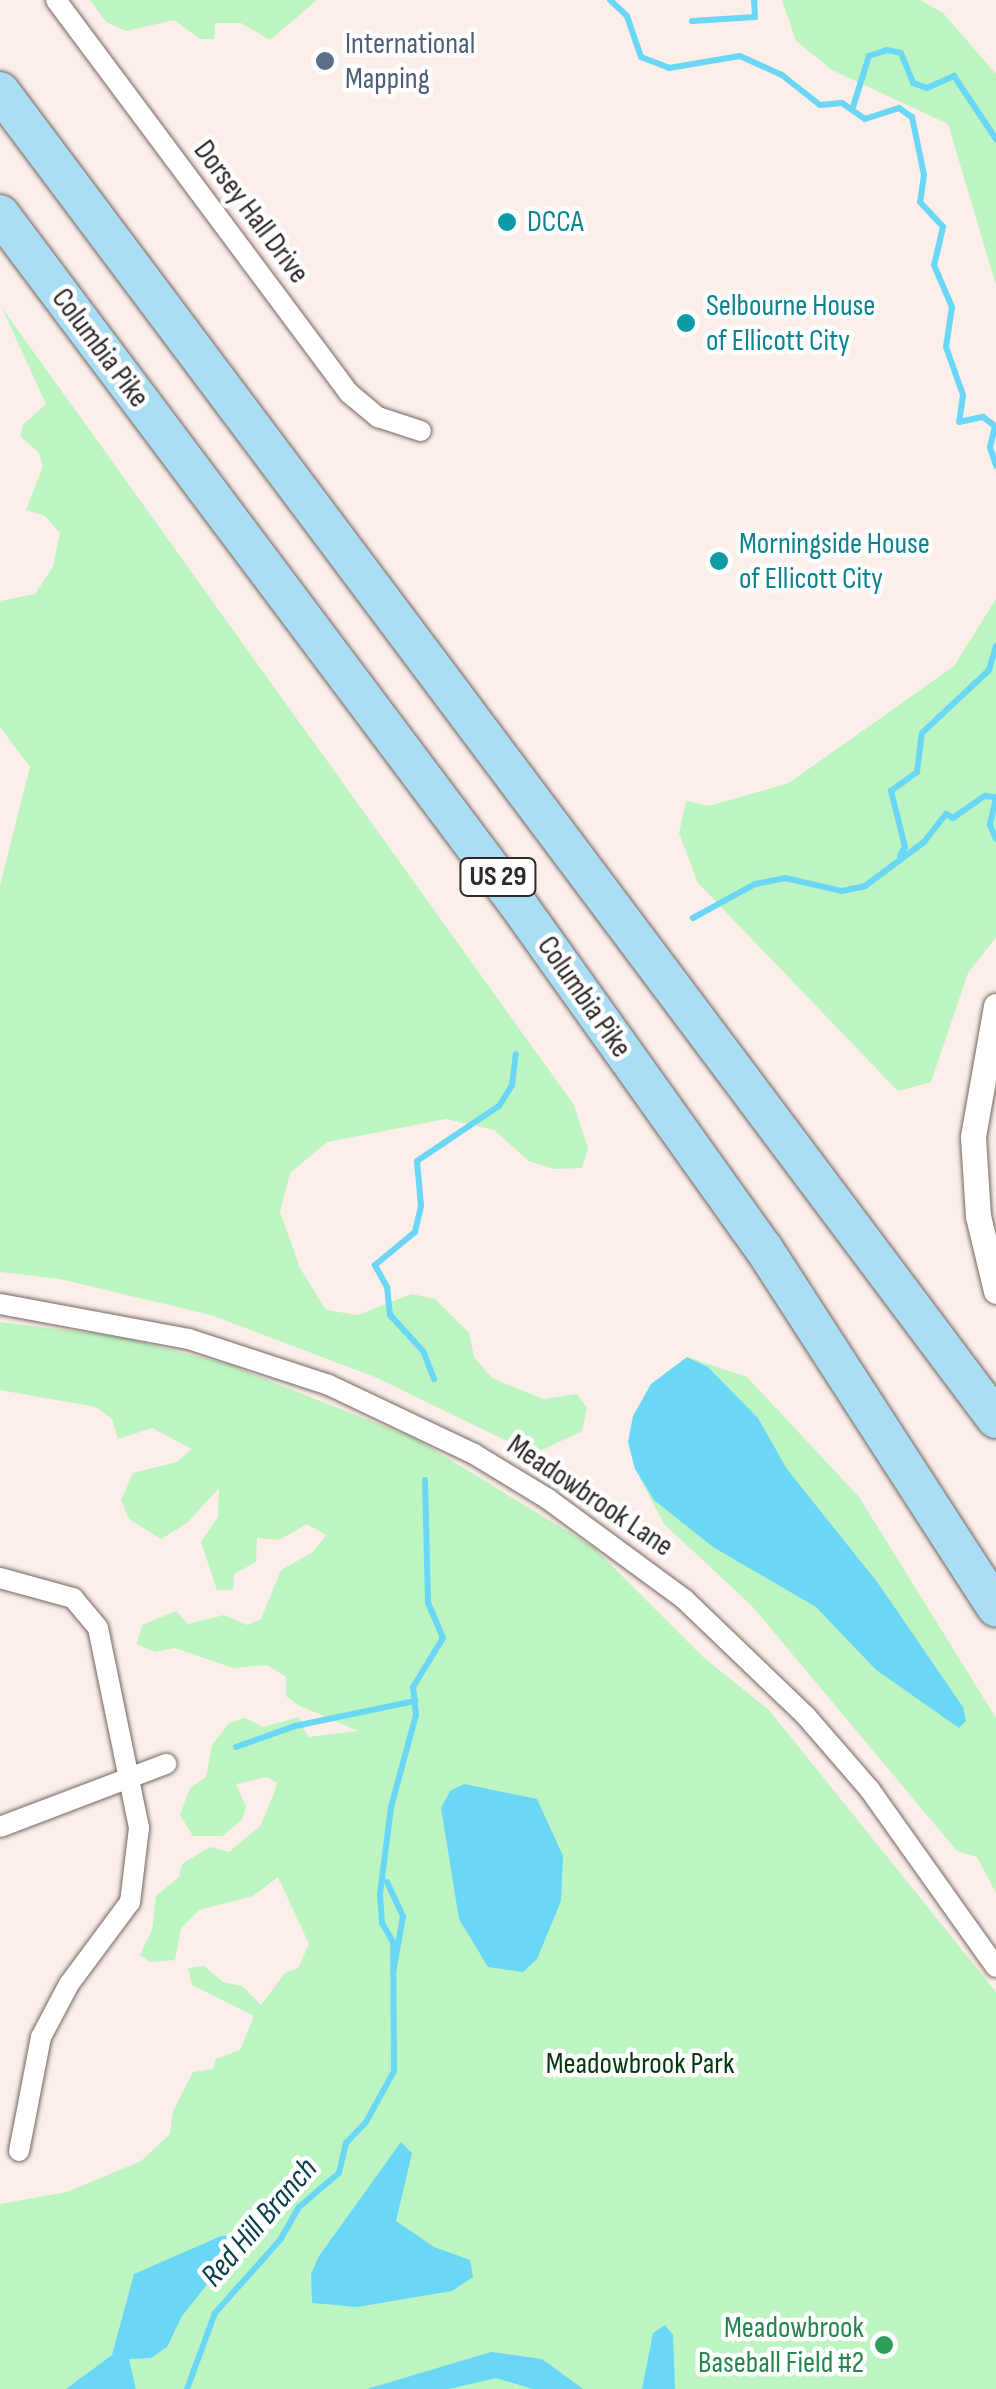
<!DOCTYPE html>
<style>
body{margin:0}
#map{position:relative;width:996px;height:2389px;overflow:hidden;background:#fceee8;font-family:"Sofia Sans Condensed",sans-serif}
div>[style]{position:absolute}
.green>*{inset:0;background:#bcf5c1}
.water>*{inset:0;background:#6ad7f6}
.stream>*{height:6px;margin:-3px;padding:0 3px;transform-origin:3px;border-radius:3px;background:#6ad7f6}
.roads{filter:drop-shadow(0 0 2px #746762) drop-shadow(0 0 2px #746762)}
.minor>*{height:20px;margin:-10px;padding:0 10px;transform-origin:10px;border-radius:10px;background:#fff}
.tertiary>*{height:25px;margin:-12.5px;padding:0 12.5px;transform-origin:12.5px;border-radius:12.5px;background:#fff}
.motorway>*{height:38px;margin:-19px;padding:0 19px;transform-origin:19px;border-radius:19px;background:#a9def5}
.dots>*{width:28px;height:28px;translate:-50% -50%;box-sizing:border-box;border:5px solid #fefefe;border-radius:50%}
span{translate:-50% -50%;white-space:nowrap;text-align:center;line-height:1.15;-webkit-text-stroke:9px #fefefe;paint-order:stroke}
.shield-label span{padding:2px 8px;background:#fefefe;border:2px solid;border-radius:8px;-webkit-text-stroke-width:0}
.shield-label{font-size:28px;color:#2f2927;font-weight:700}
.service-label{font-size:30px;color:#4e5e75}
.left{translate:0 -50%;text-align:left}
.street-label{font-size:30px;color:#2f2927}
.culture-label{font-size:30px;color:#0d838f}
.park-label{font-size:30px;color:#053811}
.leisure-label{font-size:30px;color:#27864d}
.right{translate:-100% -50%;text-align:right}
.water-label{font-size:32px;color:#0a3e4a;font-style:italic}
</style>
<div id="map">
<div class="green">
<div style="clip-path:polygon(90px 0,317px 0,270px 40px,241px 23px,215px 23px,214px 39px,200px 39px,174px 20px,126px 31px,106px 22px)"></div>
<div style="clip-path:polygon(782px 0,920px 0,943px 13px,996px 74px,996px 285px,948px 124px,832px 70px,796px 41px)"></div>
<div style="clip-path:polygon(2px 308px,574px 1105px,588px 1149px,582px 1168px,554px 1169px,529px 1161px,494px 1130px,446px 1119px,327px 1142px,290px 1173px,280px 1212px,300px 1268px,326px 1310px,358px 1315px,411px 1294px,435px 1299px,469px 1333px,474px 1357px,492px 1378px,543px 1399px,577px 1394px,587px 1408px,582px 1431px,542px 1450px,513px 1444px,375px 1377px,211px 1315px,60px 1279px,0 1272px,0 885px,30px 767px,0 727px,0 601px,35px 594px,53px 567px,60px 533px,45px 516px,26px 510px,43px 467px,39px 453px,20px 436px,23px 425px,46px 404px)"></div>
<div style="clip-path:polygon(996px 599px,996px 937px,968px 973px,931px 1082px,898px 1091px,698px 883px,679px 833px,686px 801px,709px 806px,789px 783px,954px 666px)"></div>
<div style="clip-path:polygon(0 1322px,120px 1337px,227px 1364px,416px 1439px,593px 1547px,703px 1657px,769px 1710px,996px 1992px,996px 2389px,0 2389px,0 2204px,67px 2192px,141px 2161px,170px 2134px,173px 2111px,193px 2072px,213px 2069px,216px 2059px,240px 2050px,254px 2016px,192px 1985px,188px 1968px,204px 1966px,223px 1982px,242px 1986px,261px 2005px,285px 1973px,298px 1968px,309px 1944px,278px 1877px,253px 1896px,199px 1910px,181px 1928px,175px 1960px,150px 1962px,140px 1955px,152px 1930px,156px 1896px,179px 1877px,182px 1864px,210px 1847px,229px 1852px,260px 1826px,274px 1793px,277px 1783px,267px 1777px,236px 1784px,246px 1807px,242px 1820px,222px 1836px,193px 1836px,180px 1815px,190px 1788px,206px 1777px,212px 1745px,229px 1723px,245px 1718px,263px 1727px,299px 1717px,308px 1737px,358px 1731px,298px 1705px,286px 1696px,286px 1677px,267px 1665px,233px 1668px,175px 1648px,155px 1652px,137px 1644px,142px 1625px,176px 1611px,188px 1624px,224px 1615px,247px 1625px,261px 1619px,281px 1570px,313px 1552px,326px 1535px,307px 1524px,279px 1540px,257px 1538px,256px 1562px,234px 1574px,233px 1590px,217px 1590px,201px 1542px,218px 1517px,219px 1488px,187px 1523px,161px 1539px,129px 1519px,121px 1500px,133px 1473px,177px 1462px,192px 1449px,152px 1428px,118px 1439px,112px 1419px,96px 1407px,0 1390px)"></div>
<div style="clip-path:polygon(687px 1357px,747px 1377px,859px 1497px,996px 1718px,996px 1893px,977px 1857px,957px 1851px,752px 1606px,664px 1524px,635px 1469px,654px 1500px,816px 1607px,875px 1669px,963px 1707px,878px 1583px,787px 1469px,758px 1418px,708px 1367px)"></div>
</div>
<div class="water">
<div style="clip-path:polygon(687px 1357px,708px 1367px,758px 1418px,787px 1469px,878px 1583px,963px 1707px,966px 1721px,959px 1728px,875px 1669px,816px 1607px,713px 1547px,654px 1500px,635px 1469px,628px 1442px,633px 1416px,651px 1384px)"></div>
<div style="clip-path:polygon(464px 1784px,537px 1799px,563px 1856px,561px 1901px,537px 1959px,523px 1972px,488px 1967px,459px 1919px,441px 1808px,450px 1791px)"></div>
<div style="clip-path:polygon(401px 2142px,412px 2153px,396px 2221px,434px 2247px,470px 2260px,473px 2277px,452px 2291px,357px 2307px,312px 2303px,311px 2274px,319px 2256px)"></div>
<div style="clip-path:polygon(221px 2236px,231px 2236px,233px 2252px,182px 2316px,167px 2347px,151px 2358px,129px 2359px,136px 2389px,66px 2389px,112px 2355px,134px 2274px)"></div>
<div style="clip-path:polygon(665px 2325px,673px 2335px,675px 2389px,642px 2389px,653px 2333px)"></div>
<div style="clip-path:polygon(491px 2352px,542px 2359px,583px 2389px,533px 2389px,496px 2378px,449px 2389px,367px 2389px)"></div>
</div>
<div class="stream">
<div style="left:610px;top:0;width:23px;rotate:43deg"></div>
<div style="left:627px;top:16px;width:43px;rotate:71.1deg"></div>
<div style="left:641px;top:57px;width:30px;rotate:21deg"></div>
<div style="left:669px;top:68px;width:72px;rotate:-9.6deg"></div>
<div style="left:740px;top:56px;width:46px;rotate:24.3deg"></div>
<div style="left:782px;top:75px;width:48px;rotate:38.3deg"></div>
<div style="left:820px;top:105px;width:22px;rotate:-5deg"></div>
<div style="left:842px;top:103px;width:28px;rotate:35deg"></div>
<div style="left:865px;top:119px;width:36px;rotate:-18deg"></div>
<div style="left:899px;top:108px;width:16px;rotate:35deg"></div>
<div style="left:912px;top:117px;width:59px;rotate:78.3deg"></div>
<div style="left:924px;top:175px;width:27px;rotate:98deg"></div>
<div style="left:920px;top:202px;width:34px;rotate:47deg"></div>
<div style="left:943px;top:227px;width:39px;rotate:103deg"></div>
<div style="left:934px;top:265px;width:46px;rotate:66.8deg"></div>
<div style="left:952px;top:307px;width:40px;rotate:98.5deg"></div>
<div style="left:946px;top:347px;width:51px;rotate:70.5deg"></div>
<div style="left:963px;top:395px;width:27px;rotate:98deg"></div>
<div style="left:959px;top:422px;width:25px;rotate:-12deg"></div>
<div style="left:983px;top:417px;width:15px;rotate:37deg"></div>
<div style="left:995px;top:426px;width:22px;rotate:103deg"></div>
<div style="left:990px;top:447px;width:20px;rotate:72deg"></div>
<div style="left:692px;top:21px;width:63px;rotate:-3.6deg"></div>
<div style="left:755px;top:17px;width:17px;rotate:-93deg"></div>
<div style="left:853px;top:107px;width:53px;rotate:-72.6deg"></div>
<div style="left:869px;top:56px;width:19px;rotate:-18deg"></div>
<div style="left:887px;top:50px;width:14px;rotate:12deg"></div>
<div style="left:901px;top:53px;width:32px;rotate:68deg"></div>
<div style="left:913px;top:83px;width:15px;rotate:20deg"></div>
<div style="left:927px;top:88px;width:30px;rotate:-24deg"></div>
<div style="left:954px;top:76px;width:76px;rotate:56.3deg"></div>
<div style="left:996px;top:798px;width:28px;rotate:103deg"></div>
<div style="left:990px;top:825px;width:15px;rotate:67deg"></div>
<div style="left:900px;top:855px;width:9px;rotate:-58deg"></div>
<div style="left:905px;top:847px;width:58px;rotate:-104deg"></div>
<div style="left:891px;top:791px;width:32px;rotate:-36deg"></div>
<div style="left:917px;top:772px;width:39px;rotate:-83deg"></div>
<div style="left:922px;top:733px;width:92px;rotate:-43.2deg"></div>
<div style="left:989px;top:670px;width:25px;rotate:-74deg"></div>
<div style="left:693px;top:918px;width:71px;rotate:-28.7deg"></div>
<div style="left:755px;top:884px;width:31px;rotate:-11deg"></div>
<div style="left:785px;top:878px;width:58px;rotate:12.8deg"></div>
<div style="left:842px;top:891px;width:24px;rotate:-12deg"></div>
<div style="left:865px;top:886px;width:74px;rotate:-36.7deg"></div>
<div style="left:924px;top:842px;width:36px;rotate:-52deg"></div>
<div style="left:946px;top:814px;width:8px;rotate:30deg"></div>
<div style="left:953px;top:818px;width:39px;rotate:-35deg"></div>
<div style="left:985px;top:796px;width:11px;rotate:5deg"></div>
<div style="left:434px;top:1379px;width:30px;rotate:-111deg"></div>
<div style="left:423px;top:1351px;width:49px;rotate:-132.5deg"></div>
<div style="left:390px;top:1315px;width:28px;rotate:-96deg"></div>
<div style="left:387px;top:1287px;width:25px;rotate:-119deg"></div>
<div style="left:375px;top:1265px;width:52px;rotate:-39.5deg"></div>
<div style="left:415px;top:1232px;width:27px;rotate:-77deg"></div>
<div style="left:421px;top:1206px;width:45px;rotate:-95.1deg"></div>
<div style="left:417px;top:1161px;width:99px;rotate:-33.9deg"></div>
<div style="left:499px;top:1106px;width:25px;rotate:-58deg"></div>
<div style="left:512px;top:1085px;width:31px;rotate:-83deg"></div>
<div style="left:236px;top:1747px;width:63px;rotate:-19.6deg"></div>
<div style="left:295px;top:1726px;width:123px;rotate:-11.8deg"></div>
<div style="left:387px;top:1882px;width:38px;rotate:65deg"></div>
<div style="left:403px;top:1916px;width:58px;rotate:100deg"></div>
<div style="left:187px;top:2389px;width:81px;rotate:-69.8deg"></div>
<div style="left:215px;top:2313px;width:98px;rotate:-48.3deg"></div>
<div style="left:280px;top:2240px;width:38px;rotate:-60deg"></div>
<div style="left:299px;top:2207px;width:52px;rotate:-40.4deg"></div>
<div style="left:339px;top:2173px;width:31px;rotate:-77deg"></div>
<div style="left:346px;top:2143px;width:29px;rotate:-46deg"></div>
<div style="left:366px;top:2122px;width:58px;rotate:-61.2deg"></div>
<div style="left:394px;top:2071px;width:129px;rotate:-90.4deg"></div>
<div style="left:393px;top:1942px;width:22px;rotate:-120deg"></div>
<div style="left:382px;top:1923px;width:29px;rotate:-94deg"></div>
<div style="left:380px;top:1894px;width:88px;rotate:-82.8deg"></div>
<div style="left:391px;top:1807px;width:95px;rotate:-74.8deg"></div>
<div style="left:416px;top:1715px;width:28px;rotate:-96deg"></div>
<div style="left:413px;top:1687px;width:57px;rotate:-58.5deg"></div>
<div style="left:443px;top:1638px;width:38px;rotate:-113deg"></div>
<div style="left:428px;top:1603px;width:123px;rotate:-91.4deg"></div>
</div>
<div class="roads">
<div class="minor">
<div style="left:56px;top:0;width:490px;rotate:53.3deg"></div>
<div style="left:349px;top:393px;width:38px;rotate:40deg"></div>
<div style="left:378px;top:417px;width:45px;rotate:18deg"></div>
<div style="left:0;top:1304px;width:192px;rotate:10.5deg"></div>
<div style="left:189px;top:1339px;width:147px;rotate:18.2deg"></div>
<div style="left:329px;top:1385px;width:161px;rotate:25.4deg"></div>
<div style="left:474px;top:1454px;width:87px;rotate:31.3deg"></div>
<div style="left:548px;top:1499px;width:169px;rotate:36.3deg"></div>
<div style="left:684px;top:1599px;width:169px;rotate:43.8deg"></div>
<div style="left:806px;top:1716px;width:98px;rotate:49.1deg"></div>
<div style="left:870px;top:1790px;width:217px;rotate:54.6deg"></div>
<div style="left:0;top:1578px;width:76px;rotate:15.3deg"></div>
<div style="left:73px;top:1598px;width:39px;rotate:50deg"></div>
<div style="left:98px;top:1628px;width:204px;rotate:78.4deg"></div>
<div style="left:139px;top:1828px;width:75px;rotate:96.9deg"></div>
<div style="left:130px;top:1902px;width:102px;rotate:126.6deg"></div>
<div style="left:69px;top:1984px;width:60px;rotate:117.8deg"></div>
<div style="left:41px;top:2037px;width:116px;rotate:100.9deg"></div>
<div style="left:0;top:1827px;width:178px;rotate:-20.8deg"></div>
</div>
<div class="tertiary">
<div style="left:996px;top:1006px;width:133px;rotate:100deg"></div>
<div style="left:973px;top:1137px;width:79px;rotate:86.4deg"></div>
<div style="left:978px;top:1216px;width:77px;rotate:76.5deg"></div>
</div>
<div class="motorway">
<div style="left:0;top:91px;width:1660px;rotate:53.13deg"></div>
<div style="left:0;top:214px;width:861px;rotate:53.12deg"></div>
<div style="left:517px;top:903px;width:425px;rotate:54.5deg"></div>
<div style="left:764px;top:1249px;width:427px;rotate:57.1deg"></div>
</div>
</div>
<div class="dots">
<div style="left:325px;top:61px;background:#5c6f8a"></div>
<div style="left:507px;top:222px;background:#0f9aa8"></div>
<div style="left:686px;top:323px;background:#0f9aa8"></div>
<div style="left:719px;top:561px;background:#0f9aa8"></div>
<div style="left:884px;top:2345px;background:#2e9e5b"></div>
</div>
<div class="shield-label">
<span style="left:498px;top:877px">US 29</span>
</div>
<div class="service-label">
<span class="left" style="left:345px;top:61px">International<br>Mapping</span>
</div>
<div class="street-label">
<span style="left:251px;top:212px;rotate:53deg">Dorsey Hall Drive</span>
<span style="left:100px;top:348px;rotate:53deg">Columbia Pike</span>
<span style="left:584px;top:997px;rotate:55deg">Columbia Pike</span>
<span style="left:590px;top:1496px;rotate:34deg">Meadowbrook Lane</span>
</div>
<div class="culture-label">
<span class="left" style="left:527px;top:222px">DCCA</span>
<span class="left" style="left:706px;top:323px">Selbourne House<br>of Ellicott City</span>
<span class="left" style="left:739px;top:561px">Morningside House<br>of Ellicott City</span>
</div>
<div class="park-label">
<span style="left:640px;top:2064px">Meadowbrook Park</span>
</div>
<div class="leisure-label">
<span class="right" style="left:864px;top:2345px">Meadowbrook<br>Baseball Field #2</span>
</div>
<div class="water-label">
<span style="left:260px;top:2223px;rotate:-49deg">Red Hill Branch</span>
</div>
</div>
